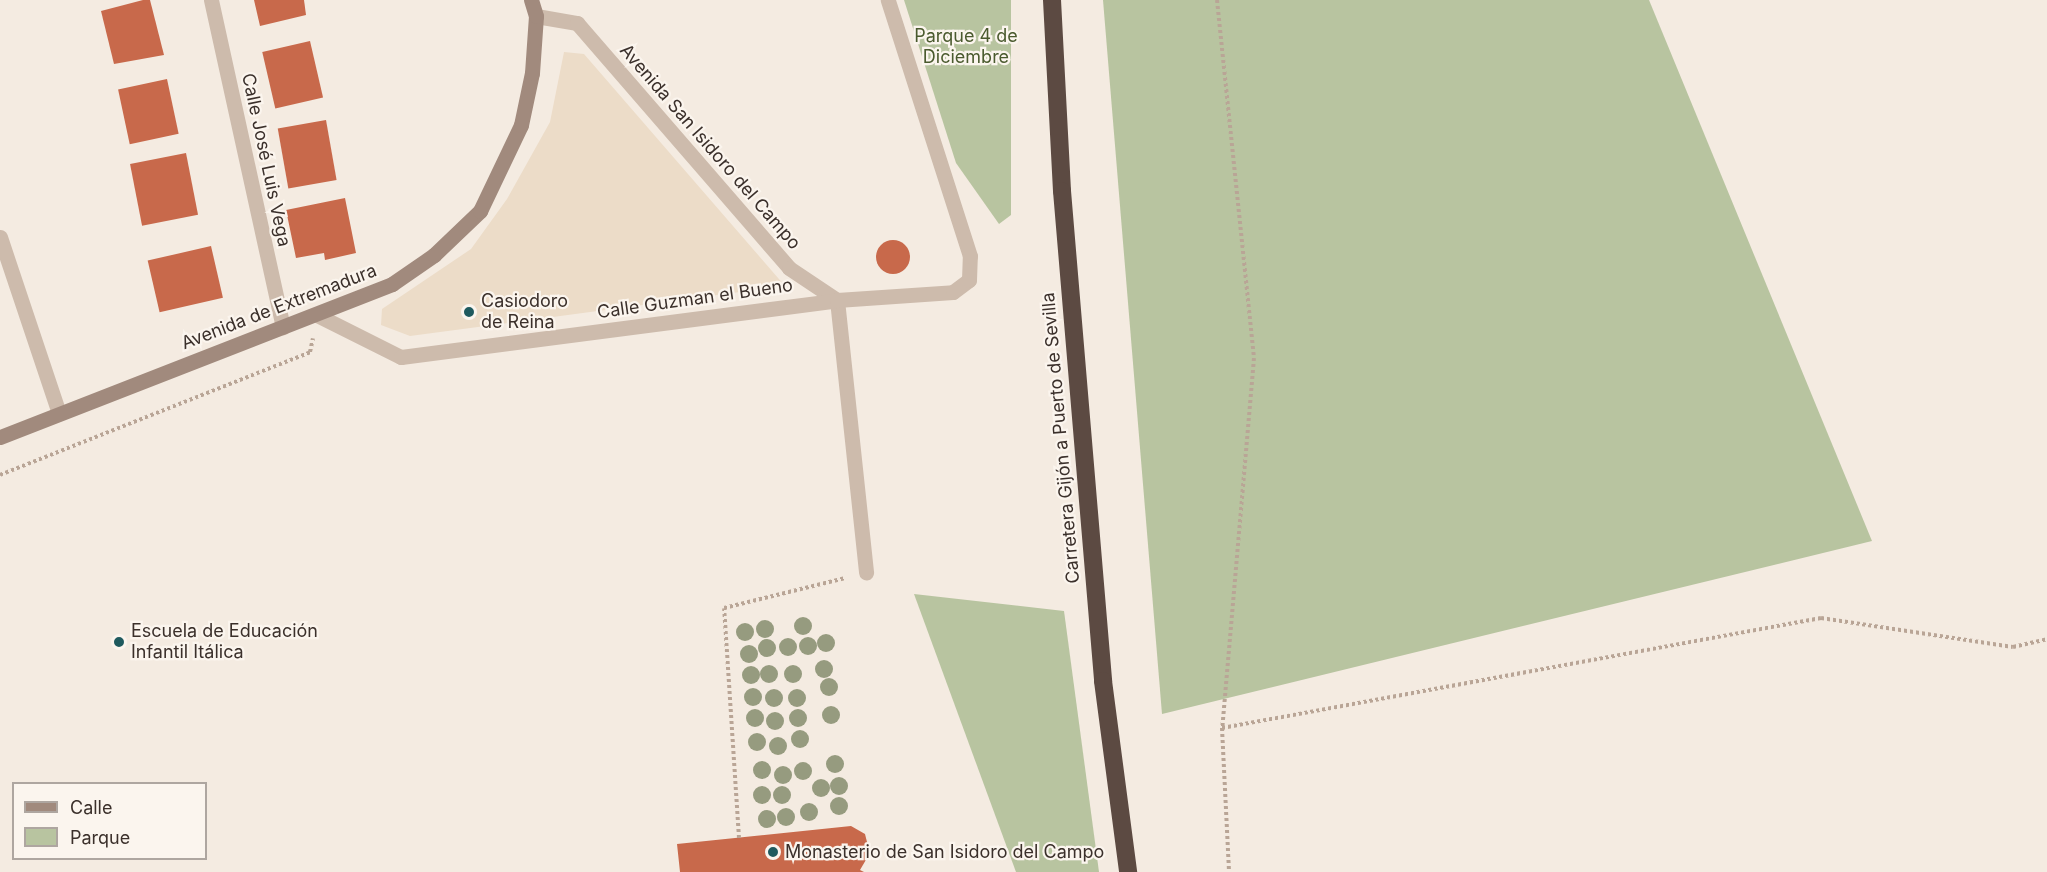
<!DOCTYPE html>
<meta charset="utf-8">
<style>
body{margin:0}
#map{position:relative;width:2047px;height:872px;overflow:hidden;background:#f4ebe1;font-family:Inter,sans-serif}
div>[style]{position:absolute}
.green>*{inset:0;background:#b8c4a0}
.plaza>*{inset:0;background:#ecdcc8}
.building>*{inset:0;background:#c8694b;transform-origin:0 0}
.round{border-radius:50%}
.path>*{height:4px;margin-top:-2px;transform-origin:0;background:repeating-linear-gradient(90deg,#b9a596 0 3px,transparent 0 6px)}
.street>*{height:15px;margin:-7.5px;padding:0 7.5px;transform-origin:7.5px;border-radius:7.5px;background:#cdbbac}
.secondary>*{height:15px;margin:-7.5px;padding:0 7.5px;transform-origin:7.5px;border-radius:7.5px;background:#a18a7d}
.highway>*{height:18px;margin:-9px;padding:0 9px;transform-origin:9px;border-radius:9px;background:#5c4a42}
.trees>*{width:18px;height:18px;margin:-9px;border-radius:50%;background:#969b7f}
.dots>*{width:16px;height:16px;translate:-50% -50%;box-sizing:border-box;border:3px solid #fbf5ee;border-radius:50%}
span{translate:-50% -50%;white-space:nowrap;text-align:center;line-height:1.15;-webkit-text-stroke:4.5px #fbf5ee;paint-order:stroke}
.park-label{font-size:18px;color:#4a5a2e}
.street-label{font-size:18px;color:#3b302b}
.poi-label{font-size:18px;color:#3b302b}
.left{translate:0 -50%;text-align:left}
.legend{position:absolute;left:12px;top:782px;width:195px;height:78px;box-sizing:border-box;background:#fbf5ee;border:2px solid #aea6a0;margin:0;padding:8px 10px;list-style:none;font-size:18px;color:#3b302b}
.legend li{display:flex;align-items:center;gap:12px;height:30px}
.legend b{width:30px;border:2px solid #aea6a0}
</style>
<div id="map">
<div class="green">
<div style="clip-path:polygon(904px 0,1011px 0,1011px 215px,999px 224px,956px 163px)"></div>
<div style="clip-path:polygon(1103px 0,1649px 0,1872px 541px,1162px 714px)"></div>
<div style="clip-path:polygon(914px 594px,1064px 611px,1099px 872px,1016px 872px)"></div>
</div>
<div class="plaza">
<div style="clip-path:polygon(564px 52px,584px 54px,785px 286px,410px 336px,381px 325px,382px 309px,471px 249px,507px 199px,550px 122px)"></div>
</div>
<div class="building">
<div style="clip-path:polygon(143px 0,150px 0,164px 55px,114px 64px,101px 11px)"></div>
<div style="clip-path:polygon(254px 0,304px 0,306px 15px,260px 26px)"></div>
<div style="left:310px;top:41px;width:58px;height:49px;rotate:77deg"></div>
<div style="left:167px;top:79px;width:56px;height:50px;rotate:78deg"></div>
<div style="left:326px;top:120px;width:61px;height:49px;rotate:80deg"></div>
<div style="left:186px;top:153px;width:63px;height:57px;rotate:79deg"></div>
<div style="clip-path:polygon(345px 198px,356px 253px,325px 260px,324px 253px,296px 258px,286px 210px)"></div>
<div class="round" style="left:876px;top:240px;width:34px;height:34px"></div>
<div style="left:211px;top:246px;width:53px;height:65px;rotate:77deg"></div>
<div style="clip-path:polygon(851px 826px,865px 834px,868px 846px,867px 858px,860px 870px,864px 872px,680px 872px,677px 844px)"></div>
</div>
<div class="path">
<div style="left:1217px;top:0;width:360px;rotate:84.1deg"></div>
<div style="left:1254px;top:358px;width:371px;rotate:94.9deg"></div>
<div style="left:1222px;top:728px;width:144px;rotate:87.2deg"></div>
<div style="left:0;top:475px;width:334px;rotate:-21.6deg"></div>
<div style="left:310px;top:352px;width:14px;rotate:-78deg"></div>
<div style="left:1222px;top:728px;width:609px;rotate:-10.41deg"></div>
<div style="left:1821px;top:618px;width:194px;rotate:8.6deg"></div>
<div style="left:2013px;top:647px;width:35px;rotate:-13deg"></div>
<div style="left:739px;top:838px;width:230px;rotate:-93.7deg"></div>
<div style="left:724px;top:608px;width:125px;rotate:-13.9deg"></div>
</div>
<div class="street">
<div style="left:211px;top:0;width:335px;rotate:77.6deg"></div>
<div style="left:536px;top:16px;width:42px;rotate:9.7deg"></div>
<div style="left:577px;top:23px;width:324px;rotate:49.1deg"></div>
<div style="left:789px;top:268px;width:58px;rotate:33.7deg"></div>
<div style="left:0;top:237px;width:186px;rotate:71.5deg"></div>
<div style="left:837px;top:300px;width:274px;rotate:83.9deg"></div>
<div style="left:317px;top:315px;width:94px;rotate:26.6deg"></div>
<div style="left:401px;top:357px;width:440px;rotate:-7.4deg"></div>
<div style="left:837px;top:300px;width:116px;rotate:-3.9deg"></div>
<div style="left:953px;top:292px;width:20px;rotate:-37deg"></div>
<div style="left:969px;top:280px;width:24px;rotate:-88deg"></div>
<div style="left:970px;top:256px;width:269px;rotate:-107.8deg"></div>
</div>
<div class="secondary">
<div style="left:0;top:437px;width:421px;rotate:-21.3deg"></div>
<div style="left:392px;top:284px;width:51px;rotate:-34.6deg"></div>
<div style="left:434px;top:255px;width:64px;rotate:-43.7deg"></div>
<div style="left:480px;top:211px;width:95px;rotate:-64.5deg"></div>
<div style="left:521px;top:125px;width:53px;rotate:-78.1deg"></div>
<div style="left:532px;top:73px;width:57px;rotate:-86deg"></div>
<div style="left:536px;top:16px;width:17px;rotate:-107deg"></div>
</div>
<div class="highway">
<div style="left:1052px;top:0;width:191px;rotate:87deg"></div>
<div style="left:1062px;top:191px;width:492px;rotate:85.2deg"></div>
<div style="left:1103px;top:681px;width:193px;rotate:82.5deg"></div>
</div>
<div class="trees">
<div style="left:803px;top:626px"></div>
<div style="left:765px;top:629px"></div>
<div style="left:745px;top:632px"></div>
<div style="left:826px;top:643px"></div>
<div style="left:808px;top:646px"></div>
<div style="left:788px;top:647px"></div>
<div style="left:767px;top:648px"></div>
<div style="left:749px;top:654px"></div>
<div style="left:824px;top:669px"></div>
<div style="left:769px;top:674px"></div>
<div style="left:793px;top:674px"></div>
<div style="left:751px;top:675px"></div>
<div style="left:829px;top:687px"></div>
<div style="left:753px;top:697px"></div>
<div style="left:774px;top:698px"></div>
<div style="left:797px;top:698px"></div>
<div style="left:831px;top:715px"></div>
<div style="left:755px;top:718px"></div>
<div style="left:798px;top:718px"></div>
<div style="left:775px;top:721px"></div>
<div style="left:800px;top:739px"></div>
<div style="left:757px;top:742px"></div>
<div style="left:778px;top:746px"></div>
<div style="left:835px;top:764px"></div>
<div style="left:762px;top:770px"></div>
<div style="left:803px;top:771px"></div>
<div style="left:783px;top:775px"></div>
<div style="left:839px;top:786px"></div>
<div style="left:821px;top:788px"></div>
<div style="left:762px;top:795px"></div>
<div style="left:782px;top:795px"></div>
<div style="left:839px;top:806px"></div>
<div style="left:809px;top:812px"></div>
<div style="left:786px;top:817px"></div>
<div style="left:767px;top:819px"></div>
</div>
<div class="dots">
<div style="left:469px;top:312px;background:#1f5a5e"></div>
<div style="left:119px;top:642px;background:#1f5a5e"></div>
<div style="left:773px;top:852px;background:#1f5a5e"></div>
</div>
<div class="park-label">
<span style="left:966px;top:47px">Parque 4 de<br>Diciembre</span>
</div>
<div class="street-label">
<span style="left:710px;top:147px;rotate:49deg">Avenida San Isidoro del Campo</span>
<span style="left:266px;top:160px;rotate:78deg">Calle José Luis Vega</span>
<span style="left:695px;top:299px;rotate:-8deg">Calle Guzman el Bueno</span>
<span style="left:279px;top:307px;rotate:-21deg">Avenida de Extremadura</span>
<span style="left:1061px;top:438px;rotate:-95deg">Carretera Gijón a Puerto de Sevilla</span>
</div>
<div class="poi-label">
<span class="left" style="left:481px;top:312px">Casiodoro<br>de Reina</span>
<span class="left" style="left:131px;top:642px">Escuela de Educación<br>Infantil Itálica</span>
<span class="left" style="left:785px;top:852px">Monasterio de San Isidoro del Campo</span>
</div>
<ul class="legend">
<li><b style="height:8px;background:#a18a7d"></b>Calle</li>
<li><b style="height:16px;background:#b8c4a0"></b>Parque</li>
</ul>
</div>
